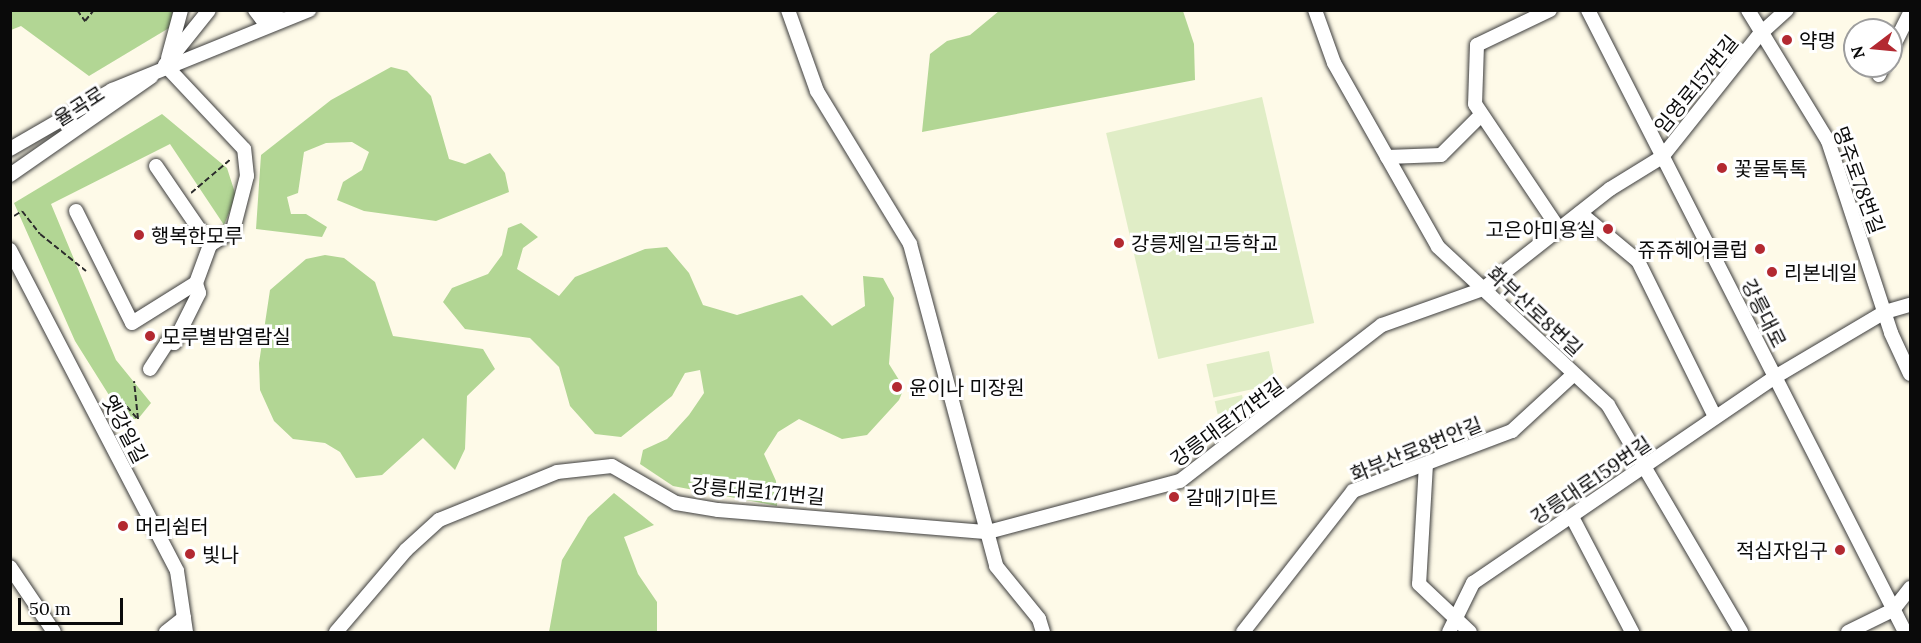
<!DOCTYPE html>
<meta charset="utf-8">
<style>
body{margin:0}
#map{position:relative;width:1921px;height:643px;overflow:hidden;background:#fefae8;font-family:Lora,"Noto Sans KR",serif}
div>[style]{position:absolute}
.forest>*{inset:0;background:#b2d694}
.pitch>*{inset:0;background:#e0edc6;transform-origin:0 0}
.path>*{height:2px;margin-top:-1px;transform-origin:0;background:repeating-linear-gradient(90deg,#2c2c2c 0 6px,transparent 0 9px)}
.roads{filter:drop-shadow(0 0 2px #3d3d3d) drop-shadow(0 0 2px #3d3d3d)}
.minor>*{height:14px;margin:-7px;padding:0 7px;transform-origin:7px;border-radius:7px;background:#fff}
.dots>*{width:16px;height:16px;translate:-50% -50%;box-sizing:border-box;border:3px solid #fff;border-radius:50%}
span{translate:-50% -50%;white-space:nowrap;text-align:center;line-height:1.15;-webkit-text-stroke:6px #fff;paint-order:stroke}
.poi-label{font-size:20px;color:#0a0a0a}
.left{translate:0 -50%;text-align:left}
.right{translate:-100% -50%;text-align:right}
.street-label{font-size:20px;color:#0a0a0a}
.frame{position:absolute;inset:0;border:12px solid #0a0a0a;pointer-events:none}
.north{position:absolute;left:1843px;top:18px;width:60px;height:60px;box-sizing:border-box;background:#fff;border:2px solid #9d9d9d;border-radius:50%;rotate:254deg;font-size:16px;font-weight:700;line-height:24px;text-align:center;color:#0a0a0a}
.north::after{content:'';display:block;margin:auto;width:21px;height:27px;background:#b32931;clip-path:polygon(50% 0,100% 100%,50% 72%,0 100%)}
.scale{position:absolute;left:18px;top:598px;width:105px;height:27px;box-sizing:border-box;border:3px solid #0a0a0a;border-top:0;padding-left:8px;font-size:18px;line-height:21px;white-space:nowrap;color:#0a0a0a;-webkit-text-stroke:4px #fff;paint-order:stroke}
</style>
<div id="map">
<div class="forest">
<div style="clip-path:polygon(11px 11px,173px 11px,169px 28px,89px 76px,21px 26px,11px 30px)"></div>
<div style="clip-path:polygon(999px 11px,1183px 11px,1194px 44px,1195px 80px,922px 132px,930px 54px,947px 41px,970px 35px)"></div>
<div style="clip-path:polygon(391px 67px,407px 71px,431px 96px,449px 159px,465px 164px,490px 153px,505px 173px,509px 192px,436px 221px,364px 211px,337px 200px,343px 182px,362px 170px,369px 152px,352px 142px,326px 143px,304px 152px,298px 193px,287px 197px,291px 214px,306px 214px,327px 227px,322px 237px,256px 229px,261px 155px,331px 100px)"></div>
<div style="clip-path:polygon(162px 114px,227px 168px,236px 196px,224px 225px,170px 144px,51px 204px,116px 360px,151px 403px,138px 419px,124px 419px,75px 341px,14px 203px)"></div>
<div style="clip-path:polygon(521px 223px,538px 237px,523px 248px,517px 269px,559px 296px,575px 277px,645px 249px,667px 247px,689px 273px,703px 305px,737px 315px,802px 295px,832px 326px,865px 306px,863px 276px,883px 278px,894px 298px,889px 364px,904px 388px,899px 400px,867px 435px,842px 439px,799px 419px,778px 432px,764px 454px,776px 481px,777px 506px,673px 486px,640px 464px,643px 450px,667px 439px,689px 415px,704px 393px,700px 370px,685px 373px,672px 396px,621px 437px,595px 434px,570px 406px,559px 367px,530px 338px,465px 329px,443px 302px,452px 288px,488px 274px,502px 255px,508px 228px)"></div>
<div style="clip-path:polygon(325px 255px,344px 258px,375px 282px,393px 336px,483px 349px,495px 369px,467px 396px,465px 449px,455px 470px,423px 438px,382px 475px,356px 478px,340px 452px,325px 443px,293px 439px,274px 421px,260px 390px,259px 363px,270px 290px,306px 259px)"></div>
<div style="clip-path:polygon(614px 493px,654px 525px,624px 537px,638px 574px,657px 602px,657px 632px,549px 632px,562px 560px,588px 517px)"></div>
</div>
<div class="pitch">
<div style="left:1262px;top:97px;width:232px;height:160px;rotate:77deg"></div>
<div style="left:1269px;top:351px;width:34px;height:64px;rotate:78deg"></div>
<div style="left:1242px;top:395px;width:13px;height:28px;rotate:77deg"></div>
</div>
<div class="path">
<div style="left:77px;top:10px;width:14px;rotate:54deg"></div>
<div style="left:85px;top:21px;width:14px;rotate:-51deg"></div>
<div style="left:191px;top:193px;width:54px;rotate:-40.5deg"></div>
<div style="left:14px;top:216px;width:9px;rotate:-32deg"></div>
<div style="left:22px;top:211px;width:29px;rotate:52deg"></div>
<div style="left:40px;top:234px;width:59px;rotate:38.8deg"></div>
<div style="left:108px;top:407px;width:10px;rotate:11deg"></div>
<div style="left:118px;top:409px;width:16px;rotate:-101deg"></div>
<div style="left:115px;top:393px;width:35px;rotate:49deg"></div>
<div style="left:138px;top:419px;width:38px;rotate:-96deg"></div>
</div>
<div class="roads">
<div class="minor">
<div style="left:255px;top:10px;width:11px;rotate:52deg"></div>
<div style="left:262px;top:19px;width:20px"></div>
<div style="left:788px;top:10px;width:86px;rotate:70.3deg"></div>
<div style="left:817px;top:91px;width:179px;rotate:58.7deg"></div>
<div style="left:910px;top:244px;width:333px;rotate:75deg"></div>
<div style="left:996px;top:566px;width:68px;rotate:50.9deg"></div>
<div style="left:1039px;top:619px;width:14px;rotate:73deg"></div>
<div style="left:1315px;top:10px;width:56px;rotate:70.3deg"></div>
<div style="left:1334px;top:63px;width:211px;rotate:60.5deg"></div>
<div style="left:1438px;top:247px;width:232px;rotate:42.9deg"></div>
<div style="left:1608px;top:405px;width:263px;rotate:59.6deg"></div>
<div style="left:1550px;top:10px;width:81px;rotate:154.4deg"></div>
<div style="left:1477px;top:45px;width:59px;rotate:91.9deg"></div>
<div style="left:1475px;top:104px;width:151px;rotate:56.1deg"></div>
<div style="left:1588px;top:10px;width:698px;rotate:62.99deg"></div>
<div style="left:1748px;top:10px;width:153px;rotate:58.6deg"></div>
<div style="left:1828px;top:141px;width:202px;rotate:71.8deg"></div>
<div style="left:1891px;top:333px;width:45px;rotate:65.1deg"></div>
<div style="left:1891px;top:51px;width:42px;rotate:-63.4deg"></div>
<div style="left:168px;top:58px;width:50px;rotate:-74.8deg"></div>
<div style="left:165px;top:65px;width:70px;rotate:-51.3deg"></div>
<div style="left:1879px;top:75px;width:10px;rotate:-66deg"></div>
<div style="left:10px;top:149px;width:118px;rotate:-30deg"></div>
<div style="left:112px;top:90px;width:213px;rotate:-22.1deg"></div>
<div style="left:1387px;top:157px;width:54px;rotate:-2.1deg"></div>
<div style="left:1441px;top:155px;width:57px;rotate:-45deg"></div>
<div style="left:156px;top:166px;width:96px;rotate:55.6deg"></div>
<div style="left:210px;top:245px;width:27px;rotate:-33deg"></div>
<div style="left:233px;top:230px;width:56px;rotate:-75.5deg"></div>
<div style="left:247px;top:176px;width:27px;rotate:-96deg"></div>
<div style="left:244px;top:149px;width:115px;rotate:-133.2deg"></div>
<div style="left:10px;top:175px;width:172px;rotate:-34.8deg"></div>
<div style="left:76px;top:211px;width:125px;rotate:63.4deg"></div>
<div style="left:132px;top:323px;width:75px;rotate:-32deg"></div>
<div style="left:196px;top:283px;width:40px;rotate:-69.8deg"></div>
<div style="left:1580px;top:213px;width:75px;rotate:39.6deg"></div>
<div style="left:1638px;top:261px;width:174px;rotate:63.7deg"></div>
<div style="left:10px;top:250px;width:362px;rotate:62.5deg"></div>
<div style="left:177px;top:571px;width:62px;rotate:81.6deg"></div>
<div style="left:150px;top:369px;width:35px;rotate:-57deg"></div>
<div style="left:169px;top:340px;width:6px;rotate:31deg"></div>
<div style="left:174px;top:343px;width:56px;rotate:-63.4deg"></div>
<div style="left:199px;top:293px;width:10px;rotate:-107deg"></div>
<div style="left:1426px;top:464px;width:120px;rotate:93.3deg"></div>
<div style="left:1419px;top:584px;width:70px;rotate:43.3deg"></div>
<div style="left:1572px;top:517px;width:130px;rotate:62.4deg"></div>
<div style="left:10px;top:567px;width:78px;rotate:55.9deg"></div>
<div style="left:166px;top:632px;width:23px;rotate:-38deg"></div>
<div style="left:336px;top:632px;width:108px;rotate:-49.5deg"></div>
<div style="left:406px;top:550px;width:45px;rotate:-42.3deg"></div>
<div style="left:439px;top:520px;width:127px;rotate:-22.1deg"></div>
<div style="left:557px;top:472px;width:55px;rotate:-6.2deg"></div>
<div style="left:612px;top:466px;width:74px;rotate:30deg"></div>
<div style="left:676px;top:503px;width:43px;rotate:9.5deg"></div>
<div style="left:718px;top:510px;width:271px;rotate:4.7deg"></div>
<div style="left:988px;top:532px;width:199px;rotate:-14.9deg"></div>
<div style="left:1180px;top:481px;width:255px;rotate:-37.7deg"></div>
<div style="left:1382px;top:325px;width:107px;rotate:-19.6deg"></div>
<div style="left:1483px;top:289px;width:162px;rotate:-38.2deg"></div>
<div style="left:1610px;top:189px;width:61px;rotate:-31.6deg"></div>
<div style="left:1662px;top:157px;width:157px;rotate:-51.5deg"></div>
<div style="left:1760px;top:34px;width:36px;rotate:-42deg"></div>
<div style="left:1243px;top:632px;width:179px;rotate:-52deg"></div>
<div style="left:1353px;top:491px;width:170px;rotate:-20.7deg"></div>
<div style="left:1512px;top:431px;width:84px;rotate:-42.6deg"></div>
<div style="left:1449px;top:632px;width:55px;rotate:-63.9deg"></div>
<div style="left:1473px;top:583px;width:366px;rotate:-34.3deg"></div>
<div style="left:1775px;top:377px;width:128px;rotate:-30.6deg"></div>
<div style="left:1885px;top:312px;width:26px;rotate:-16deg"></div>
<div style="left:1848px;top:632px;width:50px;rotate:-26.1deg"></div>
<div style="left:1893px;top:610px;width:28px;rotate:-52deg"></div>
</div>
</div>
<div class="dots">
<div style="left:1787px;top:40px;background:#b32931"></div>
<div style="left:1722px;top:168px;background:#b32931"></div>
<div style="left:1608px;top:229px;background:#b32931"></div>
<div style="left:139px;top:235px;background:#b32931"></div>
<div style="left:1119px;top:243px;background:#b32931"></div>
<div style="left:1760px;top:249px;background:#b32931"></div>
<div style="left:1772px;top:272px;background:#b32931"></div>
<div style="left:150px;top:336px;background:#b32931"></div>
<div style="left:897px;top:387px;background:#b32931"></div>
<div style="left:1174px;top:497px;background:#b32931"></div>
<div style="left:123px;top:526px;background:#b32931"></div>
<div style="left:1840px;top:550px;background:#b32931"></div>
<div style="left:190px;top:554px;background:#b32931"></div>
</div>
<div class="poi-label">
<span class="left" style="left:1799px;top:40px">약명</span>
<span class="left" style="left:1734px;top:168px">꽃물톡톡</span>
<span class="right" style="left:1596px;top:229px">고은아미용실</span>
<span class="left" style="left:151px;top:235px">행복한모루</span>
<span class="left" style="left:1131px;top:243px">강릉제일고등학교</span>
<span class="right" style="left:1748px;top:249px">쥬쥬헤어클럽</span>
<span class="left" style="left:1784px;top:272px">리본네일</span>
<span class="left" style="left:162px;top:336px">모루별밤열람실</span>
<span class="left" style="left:909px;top:387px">윤이나 미장원</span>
<span class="left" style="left:1186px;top:497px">갈매기마트</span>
<span class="left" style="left:135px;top:526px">머리쉼터</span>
<span class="right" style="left:1828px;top:550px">적십자입구</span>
<span class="left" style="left:202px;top:554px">빛나</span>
</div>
<div class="street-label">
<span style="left:1696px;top:84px;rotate:-51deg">임영로157번길</span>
<span style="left:79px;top:106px;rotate:-33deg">율곡로</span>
<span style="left:1859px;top:180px;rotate:70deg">명주로78번길</span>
<span style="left:1535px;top:311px;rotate:43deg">화부산로8번길</span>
<span style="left:1764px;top:313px;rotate:63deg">강릉대로</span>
<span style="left:1227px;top:422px;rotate:-36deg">강릉대로171번길</span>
<span style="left:125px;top:429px;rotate:63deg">옛강일길</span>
<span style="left:1416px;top:449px;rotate:-22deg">화부산로8번안길</span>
<span style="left:1591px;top:480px;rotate:-34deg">강릉대로159번길</span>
<span style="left:758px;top:491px;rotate:5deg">강릉대로171번길</span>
</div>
<div class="frame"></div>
<div class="north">N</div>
<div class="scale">50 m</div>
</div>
